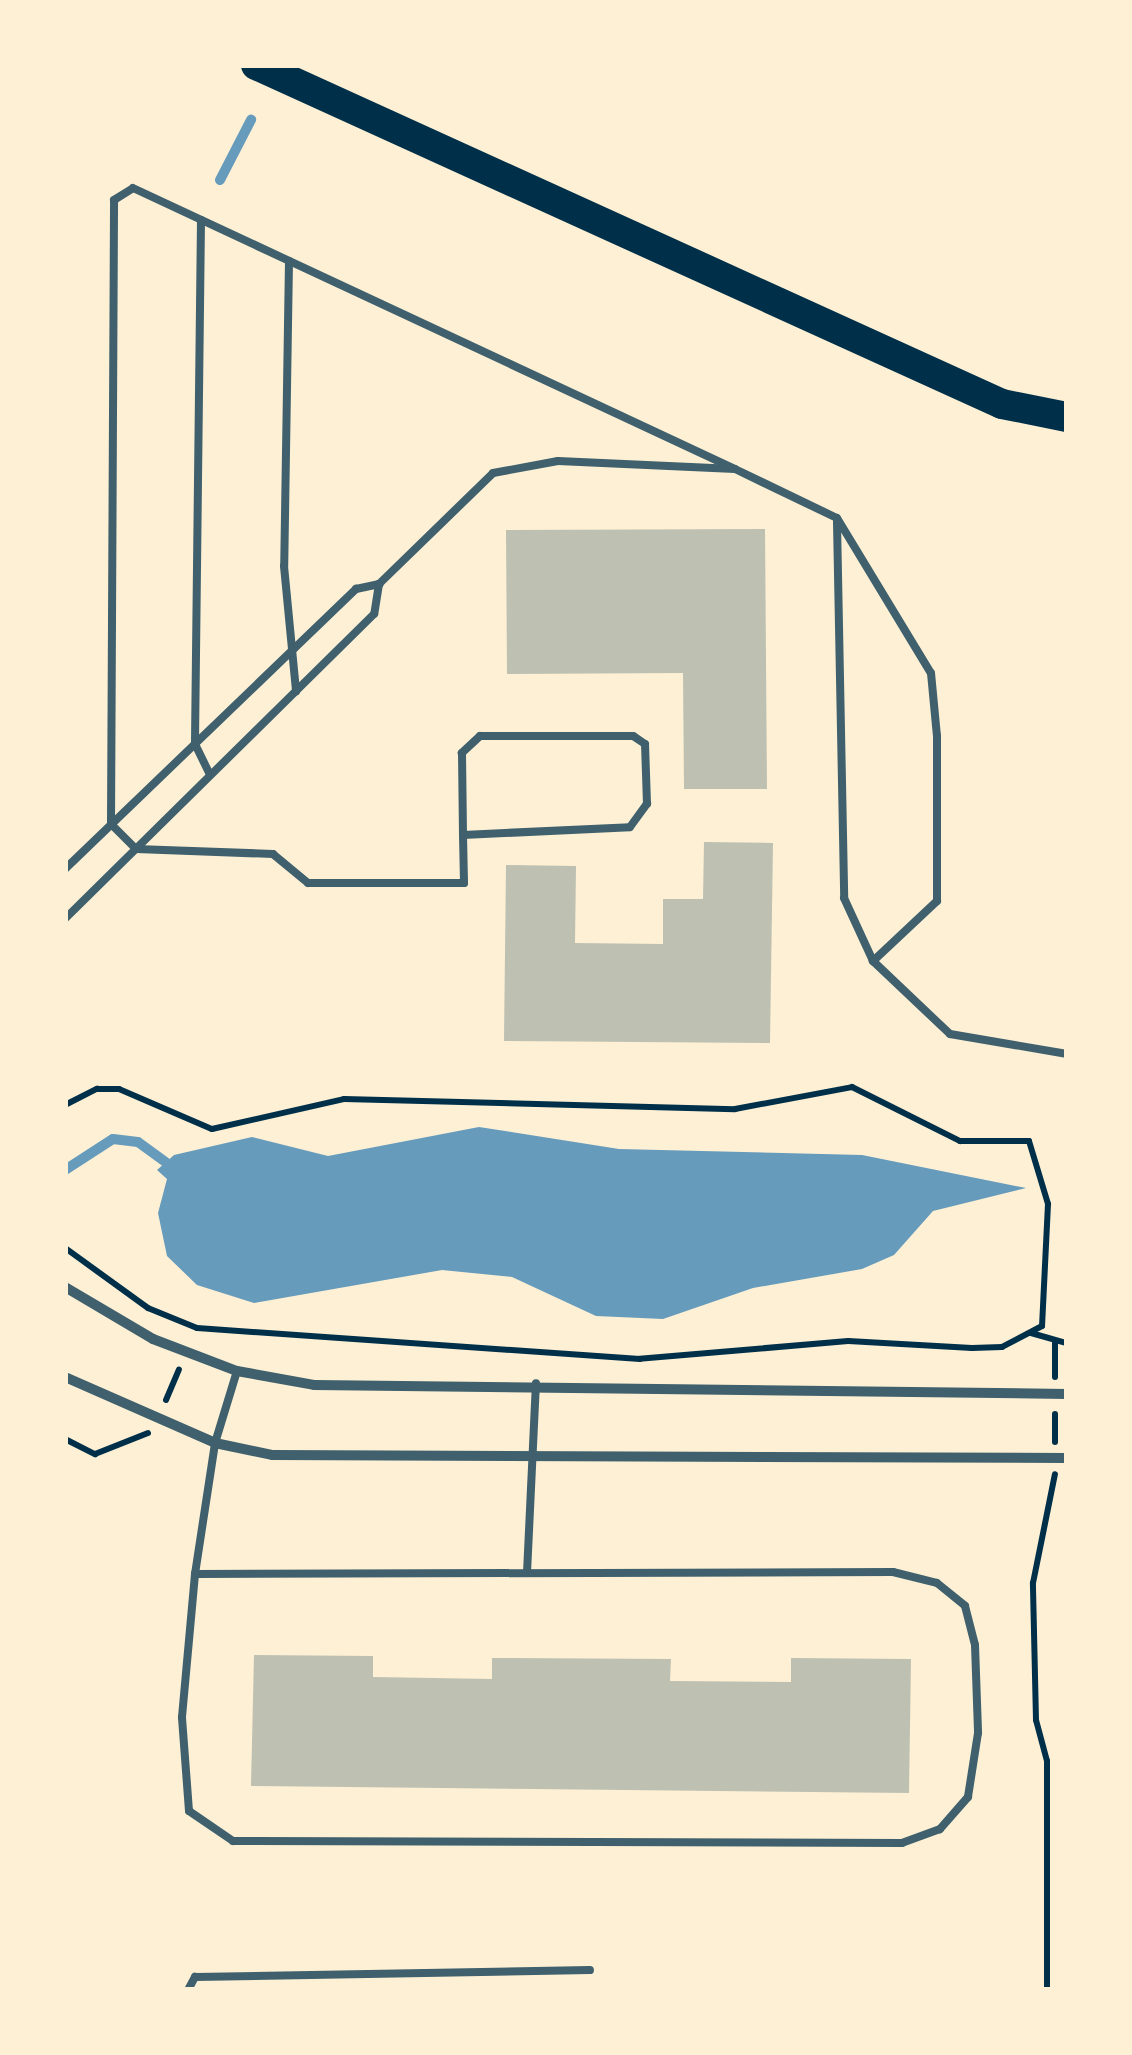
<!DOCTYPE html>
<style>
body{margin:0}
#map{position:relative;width:1132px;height:2055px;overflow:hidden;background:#fdf0d5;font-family:Manrope,sans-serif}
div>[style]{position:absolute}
.water>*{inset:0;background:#669bbc}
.stream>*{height:10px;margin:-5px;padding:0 5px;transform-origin:5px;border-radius:5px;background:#669bbc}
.building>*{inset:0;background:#bec0b2}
.path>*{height:6px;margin:-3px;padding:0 3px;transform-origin:3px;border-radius:3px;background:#003049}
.service>*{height:8px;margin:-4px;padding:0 4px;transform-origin:4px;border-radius:4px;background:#3f606c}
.minor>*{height:10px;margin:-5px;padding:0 5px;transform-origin:5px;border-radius:5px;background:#3f606c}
.motorway>*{height:30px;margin:-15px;padding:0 15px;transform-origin:15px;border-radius:15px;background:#003049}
span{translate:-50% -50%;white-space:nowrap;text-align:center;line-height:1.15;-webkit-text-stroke:10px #fdf0d5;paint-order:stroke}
.frame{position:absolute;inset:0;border:68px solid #fdf0d5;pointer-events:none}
</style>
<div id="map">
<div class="water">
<div style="clip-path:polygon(479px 1127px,619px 1149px,862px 1155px,1026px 1188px,933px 1211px,894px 1255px,862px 1269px,753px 1288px,663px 1319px,596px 1316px,512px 1277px,442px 1270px,254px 1303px,197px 1285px,167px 1256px,158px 1213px,167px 1179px,157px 1170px,174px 1155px,252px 1137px,328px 1156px)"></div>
</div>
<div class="stream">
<div style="left:220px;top:180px;width:68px;rotate:-62.7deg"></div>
<div style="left:65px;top:1170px;width:57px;rotate:-32.9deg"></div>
<div style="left:113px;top:1139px;width:25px;rotate:7deg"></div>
<div style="left:138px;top:1142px;width:34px;rotate:36deg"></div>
</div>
<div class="building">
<div style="clip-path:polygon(765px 529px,767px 789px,684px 789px,683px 673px,507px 674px,506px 530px)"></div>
<div style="clip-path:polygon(704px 842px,773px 843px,770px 1043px,504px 1041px,506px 865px,576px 866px,575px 943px,663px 944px,663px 899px,703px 899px)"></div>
<div style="clip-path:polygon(254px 1655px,373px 1656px,373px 1677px,492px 1679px,492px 1658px,671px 1659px,670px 1681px,791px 1682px,791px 1658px,911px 1659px,909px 1793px,251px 1786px)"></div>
</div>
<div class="path">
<div style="left:65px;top:1105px;width:36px;rotate:-27deg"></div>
<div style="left:97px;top:1089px;width:22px"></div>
<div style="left:119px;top:1089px;width:101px;rotate:23.3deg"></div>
<div style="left:212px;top:1129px;width:135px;rotate:-12.8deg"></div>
<div style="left:344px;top:1099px;width:391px;rotate:1.5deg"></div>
<div style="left:735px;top:1109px;width:119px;rotate:-10.6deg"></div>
<div style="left:852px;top:1087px;width:121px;rotate:26.6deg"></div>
<div style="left:960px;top:1141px;width:69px"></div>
<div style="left:1029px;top:1141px;width:66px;rotate:73.2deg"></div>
<div style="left:1048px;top:1204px;width:122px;rotate:92.8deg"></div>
<div style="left:1042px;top:1326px;width:45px;rotate:152.3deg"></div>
<div style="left:1002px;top:1347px;width:30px;rotate:178deg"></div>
<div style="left:972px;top:1348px;width:124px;rotate:-176.8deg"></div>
<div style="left:848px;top:1341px;width:209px;rotate:175.1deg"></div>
<div style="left:640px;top:1359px;width:444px;rotate:-176deg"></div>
<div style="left:197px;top:1328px;width:53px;rotate:-157.8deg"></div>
<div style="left:148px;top:1308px;width:102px;rotate:-144.1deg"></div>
<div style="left:1031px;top:1333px;width:37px;rotate:16deg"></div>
<div style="left:1055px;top:1343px;width:34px;rotate:90deg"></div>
<div style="left:166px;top:1400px;width:33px;rotate:-67deg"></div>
<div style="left:1055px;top:1414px;width:28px;rotate:90deg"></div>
<div style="left:65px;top:1439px;width:34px;rotate:27deg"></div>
<div style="left:95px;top:1454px;width:57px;rotate:-21.6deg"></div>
<div style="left:1047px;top:1990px;width:229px;rotate:-90deg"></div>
<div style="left:1047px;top:1761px;width:42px;rotate:-105deg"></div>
<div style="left:1036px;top:1720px;width:137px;rotate:-91.3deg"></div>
<div style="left:1033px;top:1583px;width:111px;rotate:-78.6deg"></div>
</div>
<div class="service">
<div style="left:201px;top:220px;width:524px;rotate:90.66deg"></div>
<div style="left:195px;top:744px;width:34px;rotate:64deg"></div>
<div style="left:289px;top:261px;width:305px;rotate:90.9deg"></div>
<div style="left:284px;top:566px;width:126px;rotate:84.5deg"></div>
<div style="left:837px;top:522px;width:376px;rotate:88.9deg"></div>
<div style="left:844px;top:898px;width:69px;rotate:65.3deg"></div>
<div style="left:379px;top:584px;width:159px;rotate:-44.2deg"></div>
<div style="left:493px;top:473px;width:66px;rotate:-10.5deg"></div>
<div style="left:558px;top:461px;width:177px;rotate:2.6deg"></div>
<div style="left:735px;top:469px;width:113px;rotate:25.7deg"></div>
<div style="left:837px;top:518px;width:181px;rotate:58.8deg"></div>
<div style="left:931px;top:673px;width:63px;rotate:84.6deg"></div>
<div style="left:937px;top:736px;width:165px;rotate:90deg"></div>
<div style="left:937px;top:901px;width:88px;rotate:136.8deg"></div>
<div style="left:873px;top:961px;width:106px;rotate:43.5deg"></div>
<div style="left:950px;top:1034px;width:119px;rotate:9.7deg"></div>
<div style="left:463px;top:835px;width:167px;rotate:-2.7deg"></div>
<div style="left:630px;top:827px;width:29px;rotate:-54deg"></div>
<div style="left:647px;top:804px;width:60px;rotate:-91.9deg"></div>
<div style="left:645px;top:744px;width:14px;rotate:-146deg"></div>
<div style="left:633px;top:736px;width:153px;rotate:180deg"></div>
<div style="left:480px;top:736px;width:25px;rotate:137deg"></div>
<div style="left:462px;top:753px;width:82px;rotate:89.3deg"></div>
<div style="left:463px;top:835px;width:48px;rotate:88.8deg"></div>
<div style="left:464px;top:883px;width:156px;rotate:180deg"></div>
<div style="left:308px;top:883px;width:45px;rotate:-140.4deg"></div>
<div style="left:273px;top:854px;width:137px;rotate:-177.9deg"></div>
<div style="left:136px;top:849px;width:35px;rotate:-135deg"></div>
<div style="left:111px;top:824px;width:624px;rotate:-89.72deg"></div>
<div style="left:114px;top:200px;width:22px;rotate:-32deg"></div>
<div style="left:133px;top:188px;width:664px;rotate:25.02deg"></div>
<div style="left:65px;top:869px;width:404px;rotate:-43.9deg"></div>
<div style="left:356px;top:589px;width:24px;rotate:-12deg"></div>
<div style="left:379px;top:584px;width:30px;rotate:99deg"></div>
<div style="left:374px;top:614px;width:434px;rotate:135.4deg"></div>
<div style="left:527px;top:1573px;width:190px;rotate:-87.3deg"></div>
<div style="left:195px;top:1574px;width:698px;rotate:-0.16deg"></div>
<div style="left:893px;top:1572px;width:45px;rotate:14deg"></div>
<div style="left:937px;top:1583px;width:36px;rotate:39deg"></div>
<div style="left:965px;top:1606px;width:40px;rotate:75.6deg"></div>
<div style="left:975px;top:1645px;width:88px;rotate:88deg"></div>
<div style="left:978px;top:1733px;width:65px;rotate:98.9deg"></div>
<div style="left:968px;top:1797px;width:43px;rotate:131.2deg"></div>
<div style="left:940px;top:1829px;width:40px;rotate:159.8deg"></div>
<div style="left:902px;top:1843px;width:669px;rotate:-179.83deg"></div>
<div style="left:233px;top:1841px;width:53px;rotate:-145.7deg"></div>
<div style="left:189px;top:1811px;width:94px;rotate:-94.3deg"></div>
<div style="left:182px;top:1717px;width:144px;rotate:-84.8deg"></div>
<div style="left:195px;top:1574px;width:133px;rotate:-81.3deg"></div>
<div style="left:215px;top:1443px;width:75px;rotate:-73deg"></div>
<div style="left:188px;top:1990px;width:15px;rotate:-62deg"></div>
<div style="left:195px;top:1977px;width:395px;rotate:-1deg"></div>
</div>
<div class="minor">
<div style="left:65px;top:1287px;width:102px;rotate:30.6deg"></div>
<div style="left:153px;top:1339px;width:90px;rotate:20.9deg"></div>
<div style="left:237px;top:1371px;width:78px;rotate:10.3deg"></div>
<div style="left:314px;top:1385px;width:753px;rotate:0.68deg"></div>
<div style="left:65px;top:1377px;width:164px;rotate:23.7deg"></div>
<div style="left:215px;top:1443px;width:58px;rotate:11.9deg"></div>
<div style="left:272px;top:1455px;width:795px;rotate:0.22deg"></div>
</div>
<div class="motorway">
<div style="left:256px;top:65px;width:819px;rotate:24.44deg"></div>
<div style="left:1002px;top:404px;width:66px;rotate:11.3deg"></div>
</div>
<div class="frame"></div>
</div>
